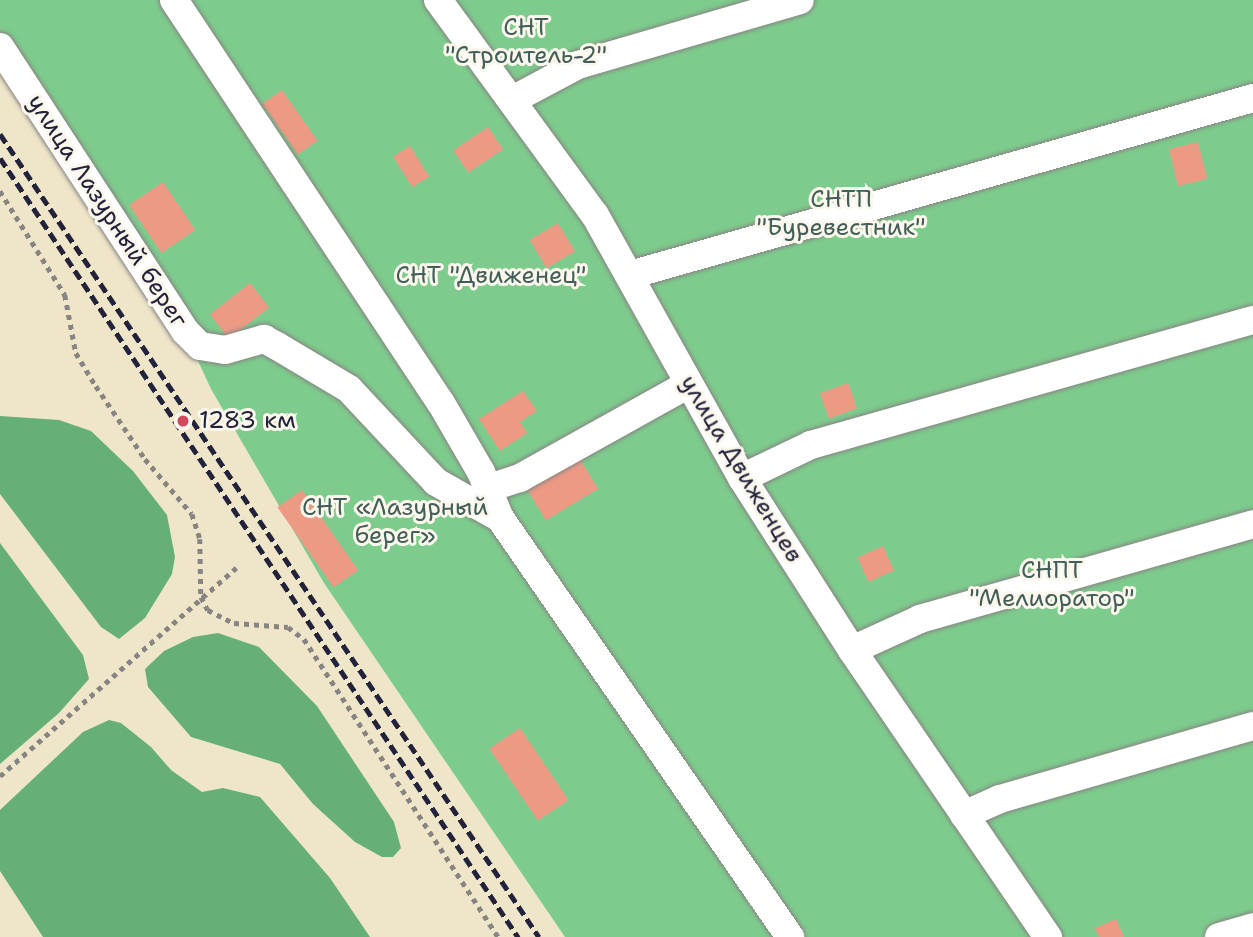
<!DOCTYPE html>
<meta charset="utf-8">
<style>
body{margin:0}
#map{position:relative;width:1253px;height:937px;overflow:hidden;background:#efe6c9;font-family:"Shantell Sans",sans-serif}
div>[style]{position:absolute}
.green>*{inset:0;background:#7dcc8d}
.forest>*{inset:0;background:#66b078}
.building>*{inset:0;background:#ed9a85;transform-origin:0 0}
.path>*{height:4.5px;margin-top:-2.25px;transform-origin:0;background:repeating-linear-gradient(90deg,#888482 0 5px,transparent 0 10px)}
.roads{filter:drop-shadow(0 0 2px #888482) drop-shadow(0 0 2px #888482)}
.minor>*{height:28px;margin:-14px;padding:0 14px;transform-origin:14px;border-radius:14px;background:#fff}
.rail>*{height:5px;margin-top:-2.5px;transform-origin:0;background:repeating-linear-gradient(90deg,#22223b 0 10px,transparent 0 15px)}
.dots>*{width:19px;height:19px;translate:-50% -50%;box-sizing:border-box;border:4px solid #fbf7ec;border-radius:50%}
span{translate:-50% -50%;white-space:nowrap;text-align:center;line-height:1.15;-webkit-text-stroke:6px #fbf7ec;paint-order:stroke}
.park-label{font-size:24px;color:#425e58}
.street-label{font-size:24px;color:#22223b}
.poi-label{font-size:24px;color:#22223b}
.left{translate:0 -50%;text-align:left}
</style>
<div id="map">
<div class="green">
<div style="clip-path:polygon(0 0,1253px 0,1253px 937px,565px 937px,324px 583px,211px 389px,174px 309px,0 44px)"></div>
</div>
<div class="forest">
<div style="clip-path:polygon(0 416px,59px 420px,91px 431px,133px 471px,167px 515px,175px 557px,172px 574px,145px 618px,119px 639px,101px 627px,0 494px)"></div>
<div style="clip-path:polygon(0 543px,83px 655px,89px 679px,59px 713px,0 764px)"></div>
<div style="clip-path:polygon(218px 633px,259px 647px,317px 706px,394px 822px,401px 848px,393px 857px,382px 857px,355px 842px,313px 804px,280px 764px,191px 737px,148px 687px,145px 669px,164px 651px,193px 637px)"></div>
<div style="clip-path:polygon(109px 720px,121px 723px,151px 747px,171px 770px,202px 792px,223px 788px,260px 797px,330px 878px,370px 937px,43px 937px,0 871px,0 810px,83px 732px)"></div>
</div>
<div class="building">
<div style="left:282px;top:90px;width:62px;height:24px;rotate:55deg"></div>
<div style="left:488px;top:127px;width:27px;height:42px;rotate:56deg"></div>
<div style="left:1198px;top:142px;width:38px;height:30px;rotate:76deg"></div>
<div style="left:410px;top:146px;width:36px;height:20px;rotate:58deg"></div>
<div style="left:163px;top:182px;width:58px;height:41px;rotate:56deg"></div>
<div style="left:558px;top:223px;width:33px;height:33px;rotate:59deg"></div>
<div style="left:250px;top:283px;width:31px;height:51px;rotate:52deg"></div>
<div style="left:848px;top:383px;width:27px;height:30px;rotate:70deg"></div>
<div style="clip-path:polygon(523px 391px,537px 411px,520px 422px,527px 433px,500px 451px,479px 419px)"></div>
<div style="left:580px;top:459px;width:35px;height:61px;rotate:59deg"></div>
<div style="left:302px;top:490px;width:98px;height:30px;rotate:55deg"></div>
<div style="left:883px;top:546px;width:27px;height:28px;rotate:66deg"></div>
<div style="left:520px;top:728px;width:87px;height:37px;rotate:56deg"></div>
<div style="clip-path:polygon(1116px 919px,1124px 937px,1099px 937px,1095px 928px)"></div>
</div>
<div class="path">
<div style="left:0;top:191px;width:123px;rotate:58deg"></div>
<div style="left:65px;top:295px;width:59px;rotate:79.3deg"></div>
<div style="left:76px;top:353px;width:39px;rotate:59deg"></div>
<div style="left:96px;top:386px;width:88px;rotate:56.1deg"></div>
<div style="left:145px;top:459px;width:72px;rotate:49.5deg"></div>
<div style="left:192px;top:514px;width:26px;rotate:72deg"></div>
<div style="left:200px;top:539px;width:58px;rotate:89deg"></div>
<div style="left:201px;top:597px;width:15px;rotate:62deg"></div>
<div style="left:208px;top:610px;width:29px;rotate:27deg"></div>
<div style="left:234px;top:623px;width:54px;rotate:4.2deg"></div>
<div style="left:288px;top:627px;width:20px;rotate:37deg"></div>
<div style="left:304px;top:639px;width:356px;rotate:56.9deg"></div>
<div style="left:0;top:776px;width:315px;rotate:-41.4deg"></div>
</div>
<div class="roads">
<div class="minor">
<div style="left:174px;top:0;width:483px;rotate:56.5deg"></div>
<div style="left:441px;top:403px;width:80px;rotate:59.9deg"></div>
<div style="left:481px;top:472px;width:50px;rotate:67.6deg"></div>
<div style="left:500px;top:518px;width:510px;rotate:55.31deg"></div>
<div style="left:438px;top:0;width:266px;rotate:53.9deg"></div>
<div style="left:595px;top:215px;width:301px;rotate:60.8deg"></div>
<div style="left:742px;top:478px;width:204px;rotate:57.4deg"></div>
<div style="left:852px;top:650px;width:348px;rotate:55.7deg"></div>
<div style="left:0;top:47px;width:339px;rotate:56.9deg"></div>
<div style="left:185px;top:331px;width:21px;rotate:45deg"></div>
<div style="left:200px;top:346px;width:25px;rotate:9deg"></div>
<div style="left:225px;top:350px;width:41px;rotate:-15.8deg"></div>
<div style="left:264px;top:339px;width:15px;rotate:28deg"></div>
<div style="left:277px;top:346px;width:84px;rotate:30.8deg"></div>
<div style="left:349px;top:389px;width:127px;rotate:46.9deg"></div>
<div style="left:436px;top:482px;width:73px;rotate:29.4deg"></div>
<div style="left:514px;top:99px;width:72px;rotate:-28deg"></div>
<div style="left:578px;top:65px;width:231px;rotate:-16.3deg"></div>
<div style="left:630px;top:275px;width:648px;rotate:-15.86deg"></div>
<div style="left:742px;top:478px;width:76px;rotate:-25.6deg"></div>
<div style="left:811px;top:445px;width:459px;rotate:-15.8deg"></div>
<div style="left:489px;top:488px;width:33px;rotate:-18deg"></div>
<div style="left:520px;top:478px;width:193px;rotate:-29.1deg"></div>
<div style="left:852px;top:650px;width:75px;rotate:-24.5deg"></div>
<div style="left:920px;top:619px;width:346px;rotate:-15.9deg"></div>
<div style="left:964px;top:815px;width:39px;rotate:-24deg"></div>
<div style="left:1000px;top:799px;width:263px;rotate:-16.1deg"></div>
<div style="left:1219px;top:937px;width:35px;rotate:-16deg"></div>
</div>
</div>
<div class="rail">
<div style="left:0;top:134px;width:967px;rotate:56.13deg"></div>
<div style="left:0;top:158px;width:936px;rotate:56.38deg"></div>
</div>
<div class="dots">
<div style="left:183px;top:421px;background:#d1495b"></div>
</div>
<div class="park-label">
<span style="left:526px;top:42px">СНТ<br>"Строитель-2"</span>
<span style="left:841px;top:214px">СНТП<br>"Буревестник"</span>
<span style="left:491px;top:276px">СНТ "Движенец"</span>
<span style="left:395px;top:522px">СНТ «Лазурный<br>берег»</span>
<span style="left:1052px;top:585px">СНПТ<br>"Мелиоратор"</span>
</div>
<div class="street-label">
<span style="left:107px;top:211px;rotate:57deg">улица Лазурный берег</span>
<span style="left:741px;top:469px;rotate:59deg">улица Движенцев</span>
</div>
<div class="poi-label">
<span class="left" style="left:199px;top:421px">1283 км</span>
</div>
</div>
